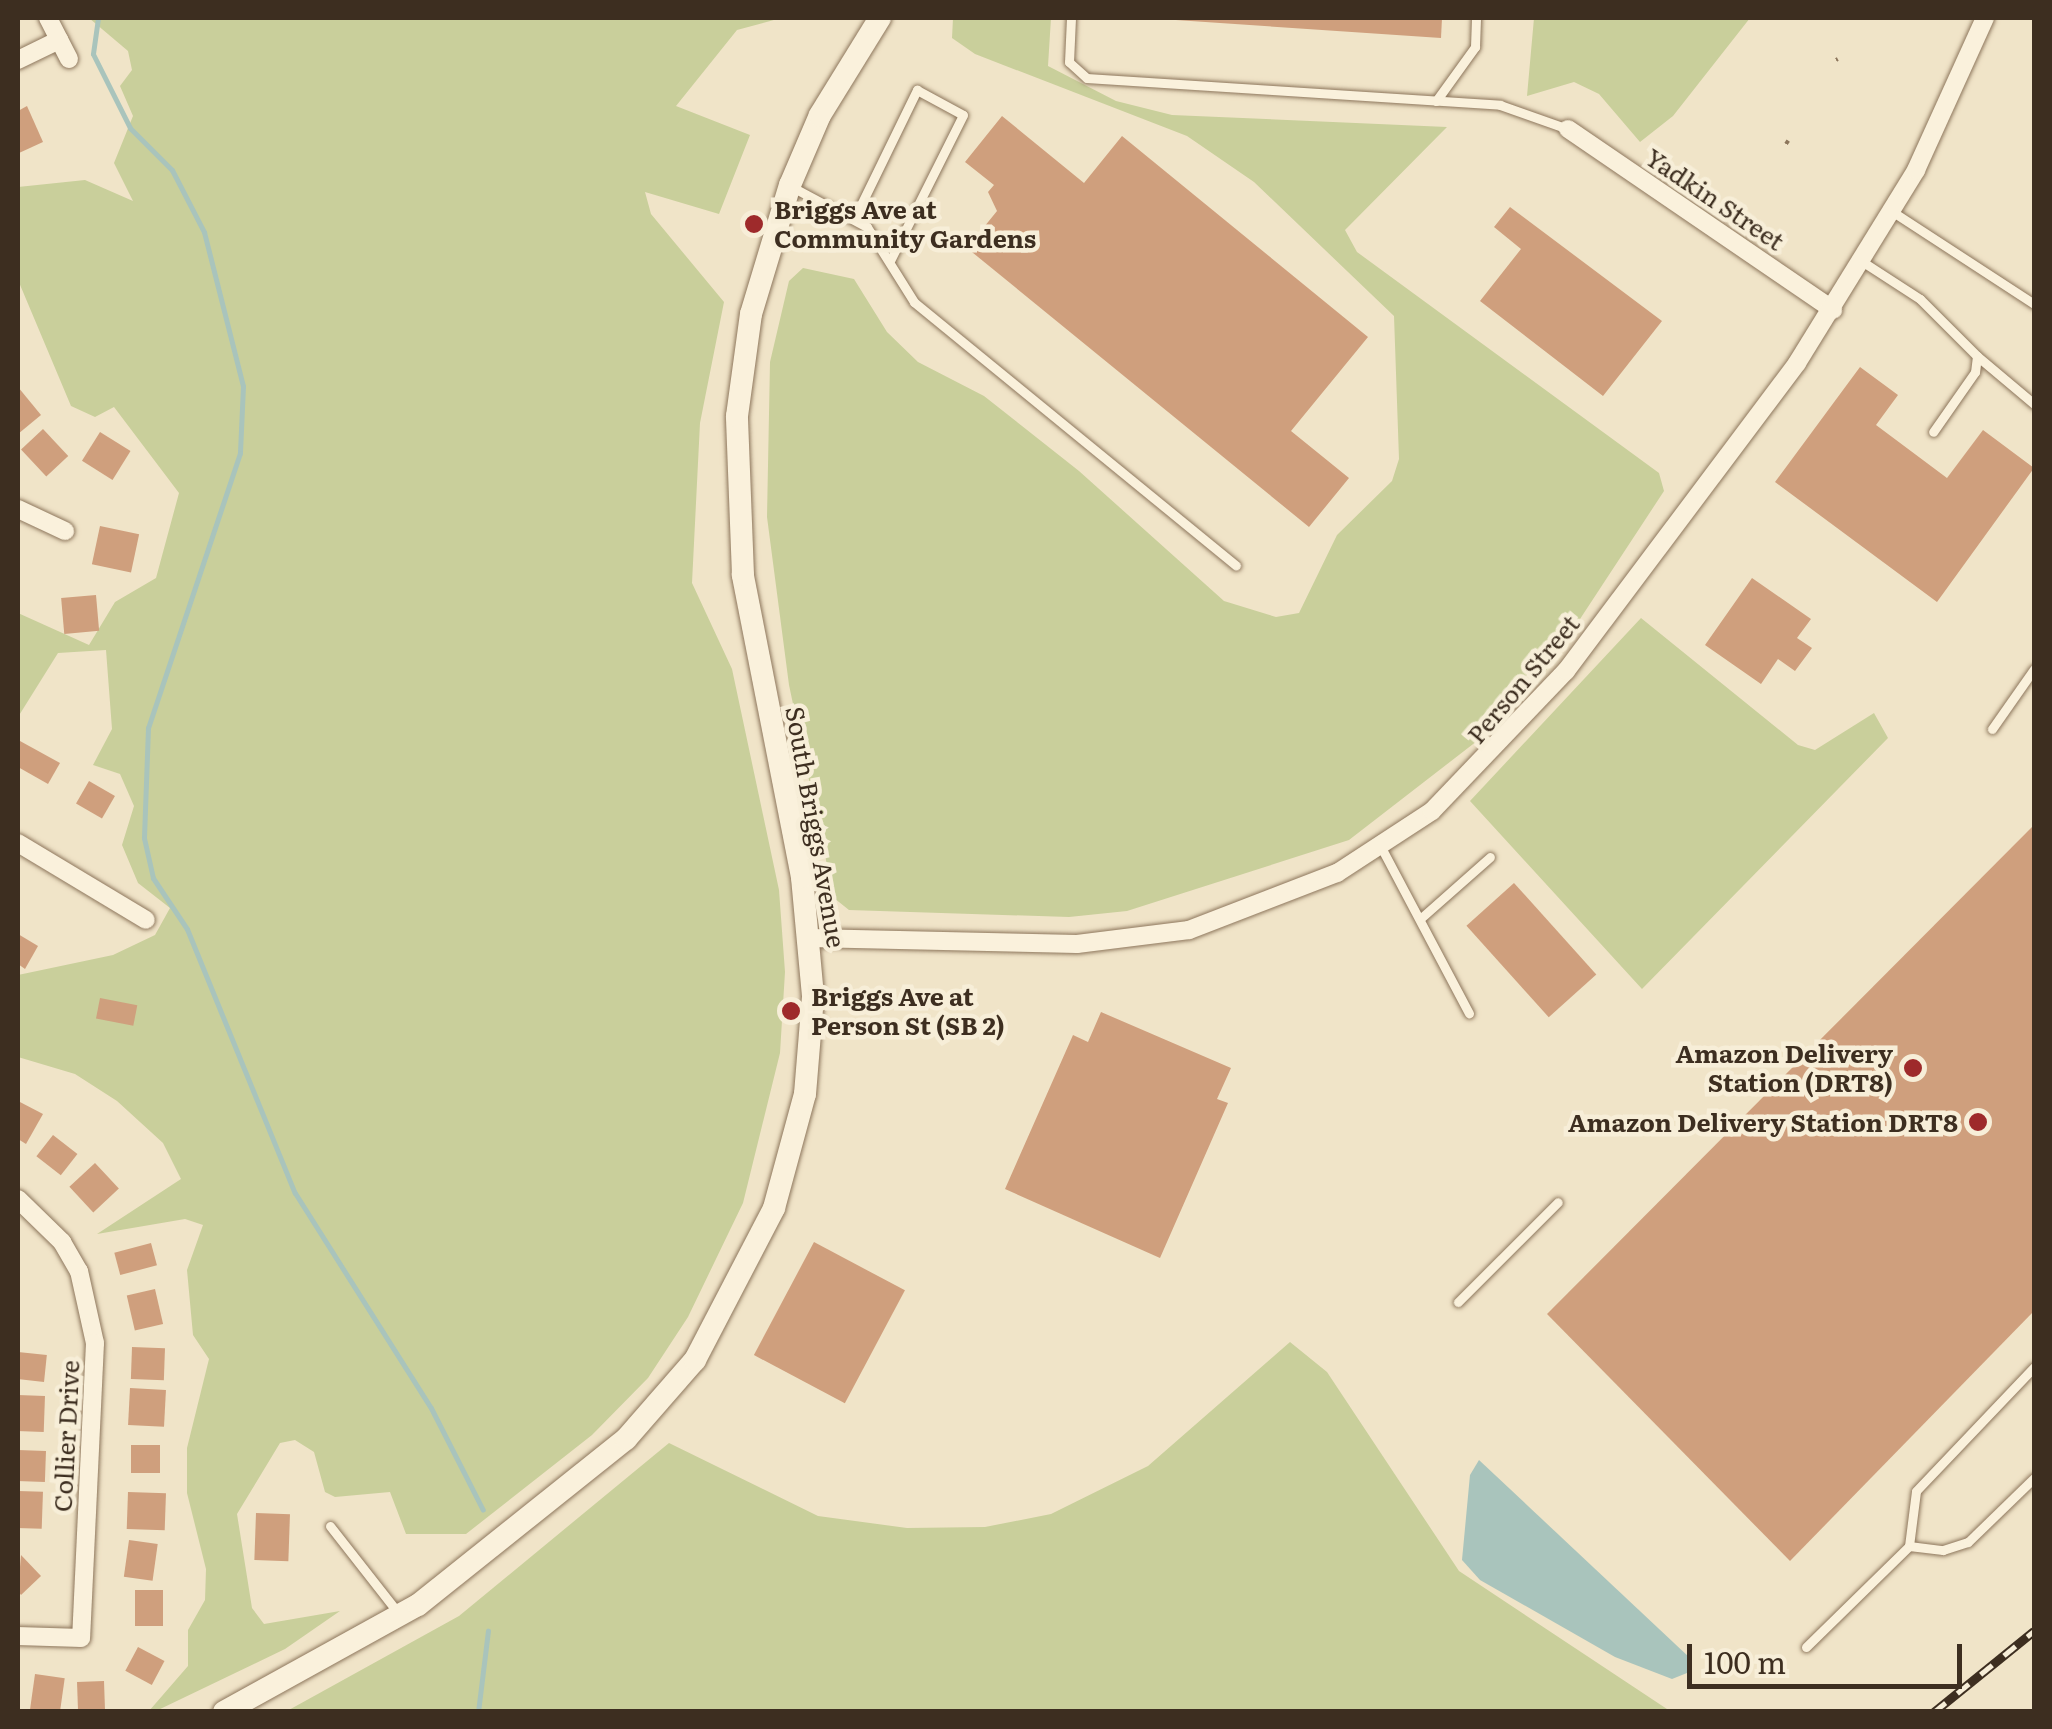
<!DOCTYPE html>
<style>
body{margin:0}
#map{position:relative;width:2052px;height:1729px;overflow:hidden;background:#f0e4c8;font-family:Literata,serif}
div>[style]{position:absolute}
.green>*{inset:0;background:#c9cf9b}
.water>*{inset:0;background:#a9c4bc}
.stream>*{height:5px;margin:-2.5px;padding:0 2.5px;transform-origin:2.5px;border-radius:2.5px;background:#a9c4bc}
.building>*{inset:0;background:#cf9f7d;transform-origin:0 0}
.path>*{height:4px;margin-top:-2px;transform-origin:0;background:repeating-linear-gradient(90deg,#8d765c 0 8px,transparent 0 13px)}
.roads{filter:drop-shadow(0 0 2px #8d765c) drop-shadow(0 0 2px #8d765c)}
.service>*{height:9px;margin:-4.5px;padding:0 4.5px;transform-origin:4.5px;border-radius:4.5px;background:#faf1dc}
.minor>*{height:18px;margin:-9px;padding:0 9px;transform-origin:9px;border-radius:9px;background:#faf1dc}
.tertiary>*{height:22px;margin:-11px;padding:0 11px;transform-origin:11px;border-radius:11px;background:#faf1dc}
.rail>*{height:9px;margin-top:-4.5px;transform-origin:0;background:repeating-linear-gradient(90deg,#f7eed8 0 15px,#3d2e20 0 30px);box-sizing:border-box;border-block:2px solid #3d2e20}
.dots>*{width:28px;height:28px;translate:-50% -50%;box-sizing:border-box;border:5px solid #f7eed8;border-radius:50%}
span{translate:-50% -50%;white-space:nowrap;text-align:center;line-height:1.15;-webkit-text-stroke:9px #f7eed8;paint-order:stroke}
.street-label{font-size:25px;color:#3d2e20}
.poi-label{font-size:25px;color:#3d2e20;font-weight:700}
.left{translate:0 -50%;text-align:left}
.right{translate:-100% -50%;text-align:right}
.frame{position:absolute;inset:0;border:20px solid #3d2e20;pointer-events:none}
.scale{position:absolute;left:1687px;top:1644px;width:275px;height:45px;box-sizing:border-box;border:5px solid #3d2e20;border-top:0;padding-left:12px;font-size:30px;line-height:35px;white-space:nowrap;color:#3d2e20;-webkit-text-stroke:8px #f7eed8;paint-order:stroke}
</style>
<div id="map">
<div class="green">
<div style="clip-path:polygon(89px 18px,781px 18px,737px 30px,676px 106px,750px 135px,719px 214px,645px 192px,651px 214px,724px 302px,700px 423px,692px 583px,732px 669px,779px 890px,785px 972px,780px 1053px,743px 1203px,688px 1317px,648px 1378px,592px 1435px,466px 1534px,406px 1534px,390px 1492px,335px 1497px,325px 1492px,314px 1452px,295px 1440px,280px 1443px,237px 1514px,252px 1608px,264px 1624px,340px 1611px,285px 1649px,156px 1711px,149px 1711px,188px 1666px,188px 1630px,205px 1600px,206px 1569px,187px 1493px,187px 1448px,209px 1359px,193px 1335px,187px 1270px,203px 1225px,185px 1219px,97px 1234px,181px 1179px,163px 1143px,117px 1101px,75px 1074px,18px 1057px,18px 975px,113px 955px,155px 935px,170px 908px,138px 883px,122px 845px,134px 806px,120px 774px,93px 765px,112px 729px,106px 650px,58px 653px,18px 717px,18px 613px,89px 645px,115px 602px,156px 578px,179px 493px,114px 407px,95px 417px,71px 406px,18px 280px,18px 187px,85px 180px,133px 201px,114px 163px,133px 116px,120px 86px,132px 70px,128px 51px)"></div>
<div style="clip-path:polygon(953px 18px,1051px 18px,1048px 66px,1116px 101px,1172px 115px,1447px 127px,1345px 230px,1357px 252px,1659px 473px,1664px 491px,1540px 680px,1477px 741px,1349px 840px,1127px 911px,1069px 917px,849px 910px,834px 898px,789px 685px,767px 517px,770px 362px,789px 281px,803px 268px,854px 279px,887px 332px,918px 362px,984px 396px,1079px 471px,1224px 601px,1276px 617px,1299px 613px,1337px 535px,1392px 481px,1399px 459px,1394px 316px,1254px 182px,1187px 136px,975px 54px,952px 38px)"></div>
<div style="clip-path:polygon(1534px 18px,1750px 18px,1673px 116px,1640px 142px,1599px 94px,1574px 82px,1527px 96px)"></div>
<div style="clip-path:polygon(1641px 618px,1798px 745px,1815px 750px,1874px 713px,1888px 738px,1642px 989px,1470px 801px)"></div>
<div style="clip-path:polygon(1290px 1342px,1327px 1372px,1459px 1571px,1670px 1711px,287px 1711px,459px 1616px,669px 1443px,818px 1516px,907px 1528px,985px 1527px,1051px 1514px,1148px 1466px)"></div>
</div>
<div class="water">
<div style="clip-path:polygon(1479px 1460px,1690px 1658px,1687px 1673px,1672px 1679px,1615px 1657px,1480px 1580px,1462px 1560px,1470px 1475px)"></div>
</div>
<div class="stream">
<div style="left:98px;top:18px;width:36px;rotate:98deg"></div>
<div style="left:93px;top:54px;width:83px;rotate:63.4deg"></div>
<div style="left:130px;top:128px;width:59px;rotate:45deg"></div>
<div style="left:172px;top:170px;width:70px;rotate:62.7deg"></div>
<div style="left:204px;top:232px;width:159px;rotate:75.8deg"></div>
<div style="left:243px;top:386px;width:67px;rotate:92.6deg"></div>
<div style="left:240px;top:453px;width:290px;rotate:108.5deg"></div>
<div style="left:148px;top:728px;width:110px;rotate:92.1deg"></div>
<div style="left:144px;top:838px;width:41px;rotate:77.3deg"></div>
<div style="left:153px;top:878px;width:61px;rotate:56.3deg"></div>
<div style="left:187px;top:929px;width:285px;rotate:67.8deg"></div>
<div style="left:295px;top:1193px;width:254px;rotate:57.7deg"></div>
<div style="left:431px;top:1408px;width:114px;rotate:63deg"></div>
<div style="left:478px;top:1712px;width:82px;rotate:-83deg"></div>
</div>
<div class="building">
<div style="clip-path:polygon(1146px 18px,1442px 18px,1441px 38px)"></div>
<div style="clip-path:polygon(27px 106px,43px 142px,19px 153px,18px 111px)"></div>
<div style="clip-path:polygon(1002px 116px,1084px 183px,1122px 136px,1368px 337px,1291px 431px,1349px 478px,1309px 527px,967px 248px,997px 211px,988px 192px,994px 185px,965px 162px)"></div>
<div style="clip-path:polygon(1510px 207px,1662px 321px,1603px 396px,1480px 301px,1521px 249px,1494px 227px)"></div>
<div style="clip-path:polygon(1860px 367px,1898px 395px,1876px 425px,1947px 478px,1983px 430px,2034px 468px,1937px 602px,1775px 482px)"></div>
<div style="clip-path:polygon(18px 387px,41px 415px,18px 434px)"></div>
<div style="left:43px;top:429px;width:37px;height:30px;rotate:47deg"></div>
<div style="left:100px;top:432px;width:36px;height:34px;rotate:32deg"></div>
<div style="left:100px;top:526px;width:40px;height:39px;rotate:12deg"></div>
<div style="clip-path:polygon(1752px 578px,1811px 619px,1797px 638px,1812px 648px,1795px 671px,1778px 659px,1761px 684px,1705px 645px)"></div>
<div style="left:96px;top:595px;width:36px;height:35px;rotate:85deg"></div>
<div style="clip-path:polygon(20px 741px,60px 763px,48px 784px,18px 767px)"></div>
<div style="left:89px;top:781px;width:30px;height:26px;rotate:30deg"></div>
<div style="clip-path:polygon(2034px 825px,2034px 1311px,1790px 1561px,1547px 1314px)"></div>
<div style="left:1514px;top:883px;width:123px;height:64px;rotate:48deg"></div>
<div style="clip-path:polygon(18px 934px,38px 946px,25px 969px,18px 964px)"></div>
<div style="left:100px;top:998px;width:38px;height:21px;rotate:11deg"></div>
<div style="clip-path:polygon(1101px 1012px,1231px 1068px,1217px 1099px,1228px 1103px,1160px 1258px,1005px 1189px,1073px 1035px,1088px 1042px)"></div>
<div style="clip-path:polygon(18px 1101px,43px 1114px,26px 1144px,18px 1139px)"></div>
<div style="left:53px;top:1135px;width:31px;height:27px;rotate:38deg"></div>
<div style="left:95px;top:1163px;width:35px;height:35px;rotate:47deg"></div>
<div style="left:814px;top:1242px;width:103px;height:128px;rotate:28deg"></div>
<div style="left:151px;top:1243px;width:23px;height:38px;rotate:75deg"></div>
<div style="left:155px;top:1289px;width:36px;height:29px;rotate:77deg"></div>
<div style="left:132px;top:1347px;width:33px;height:32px;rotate:2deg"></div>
<div style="left:18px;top:1352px;width:29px;height:27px;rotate:6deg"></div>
<div style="left:130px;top:1388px;width:36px;height:37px;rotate:3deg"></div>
<div style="left:18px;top:1395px;width:27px;height:36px;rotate:2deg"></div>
<div style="left:131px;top:1445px;width:29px;height:28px"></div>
<div style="left:18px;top:1450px;width:28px;height:31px;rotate:2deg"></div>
<div style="left:18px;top:1491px;width:25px;height:37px;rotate:2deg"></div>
<div style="left:128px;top:1492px;width:38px;height:37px;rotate:2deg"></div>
<div style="left:256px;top:1513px;width:34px;height:47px;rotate:2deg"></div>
<div style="left:129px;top:1540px;width:29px;height:37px;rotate:8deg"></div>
<div style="clip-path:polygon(21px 1555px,41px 1576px,21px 1595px,18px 1591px)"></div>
<div style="left:135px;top:1590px;width:28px;height:36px"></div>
<div style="left:138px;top:1647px;width:30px;height:27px;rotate:28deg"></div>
<div style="left:35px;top:1674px;width:30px;height:37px;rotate:8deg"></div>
<div style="left:104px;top:1681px;width:28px;height:27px;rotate:88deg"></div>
</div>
<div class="path">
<div style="left:1836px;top:60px;width:2px;rotate:-27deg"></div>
<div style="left:1786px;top:144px;width:4px;rotate:-56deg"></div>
</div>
<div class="roads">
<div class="service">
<div style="left:1071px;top:18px;width:44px;rotate:92.6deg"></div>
<div style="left:1069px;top:62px;width:24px;rotate:42deg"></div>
<div style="left:1087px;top:78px;width:414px;rotate:3.7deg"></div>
<div style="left:1500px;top:105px;width:72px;rotate:19.4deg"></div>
<div style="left:1436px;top:101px;width:67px;rotate:-54.2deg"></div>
<div style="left:1475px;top:47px;width:29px;rotate:-88deg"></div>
<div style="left:792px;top:187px;width:85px;rotate:28.1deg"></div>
<div style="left:867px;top:227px;width:89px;rotate:57.9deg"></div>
<div style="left:914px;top:302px;width:416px;rotate:39.3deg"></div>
<div style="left:1893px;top:212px;width:168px;rotate:33.1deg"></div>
<div style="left:854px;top:219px;width:144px;rotate:-64deg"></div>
<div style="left:917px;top:90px;width:52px;rotate:28.5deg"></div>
<div style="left:963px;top:115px;width:163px;rotate:116.6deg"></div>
<div style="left:1863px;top:262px;width:68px;rotate:33deg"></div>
<div style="left:1920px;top:299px;width:81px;rotate:45deg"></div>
<div style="left:1977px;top:356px;width:16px;rotate:97deg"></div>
<div style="left:1975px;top:372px;width:73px;rotate:125deg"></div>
<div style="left:1977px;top:356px;width:75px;rotate:40.1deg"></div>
<div style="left:1992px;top:729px;width:73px;rotate:-55deg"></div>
<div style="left:1382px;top:849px;width:186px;rotate:62.1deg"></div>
<div style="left:1421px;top:918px;width:92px;rotate:-41.5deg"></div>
<div style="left:1458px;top:1302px;width:141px;rotate:-45deg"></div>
<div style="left:330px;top:1526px;width:112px;rotate:51.9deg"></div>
<div style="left:1909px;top:1546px;width:55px;rotate:-82.7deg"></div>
<div style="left:1916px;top:1491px;width:171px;rotate:-46.4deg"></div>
<div style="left:1806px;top:1647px;width:144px;rotate:-44.4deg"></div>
<div style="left:1909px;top:1546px;width:34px;rotate:7deg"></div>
<div style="left:1943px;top:1550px;width:26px;rotate:-18deg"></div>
<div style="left:1968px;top:1542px;width:92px;rotate:-44.1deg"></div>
</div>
<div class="minor">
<div style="left:48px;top:18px;width:46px;rotate:62.9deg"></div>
<div style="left:18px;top:60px;width:46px;rotate:-26deg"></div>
<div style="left:1568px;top:129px;width:321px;rotate:34.3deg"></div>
<div style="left:18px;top:509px;width:52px;rotate:25.1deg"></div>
<div style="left:18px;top:843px;width:149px;rotate:31deg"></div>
<div style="left:810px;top:938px;width:267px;rotate:1.3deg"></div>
<div style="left:1077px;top:944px;width:113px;rotate:-7.1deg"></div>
<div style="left:1189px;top:930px;width:159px;rotate:-21.1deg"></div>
<div style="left:1337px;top:873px;width:113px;rotate:-33.1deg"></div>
<div style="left:1432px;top:811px;width:194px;rotate:-46.3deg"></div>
<div style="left:1566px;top:671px;width:385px;rotate:-53.1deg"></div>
<div style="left:1797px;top:363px;width:227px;rotate:-58.3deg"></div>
<div style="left:1916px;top:170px;width:167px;rotate:-65.6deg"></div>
<div style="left:18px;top:1199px;width:62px;rotate:44.3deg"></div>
<div style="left:62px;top:1242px;width:34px;rotate:60deg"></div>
<div style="left:79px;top:1271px;width:74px;rotate:77.5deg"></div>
<div style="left:95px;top:1343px;width:295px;rotate:92.7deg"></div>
<div style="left:81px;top:1638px;width:63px;rotate:-178.2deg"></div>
</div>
<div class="tertiary">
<div style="left:224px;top:1712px;width:222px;rotate:-28.9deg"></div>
<div style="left:418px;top:1605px;width:266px;rotate:-38.6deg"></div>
<div style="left:626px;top:1439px;width:105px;rotate:-48.9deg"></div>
<div style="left:695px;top:1360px;width:171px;rotate:-62.5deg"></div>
<div style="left:774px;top:1208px;width:118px;rotate:-74.8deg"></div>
<div style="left:805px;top:1094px;width:98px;rotate:-85.3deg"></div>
<div style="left:813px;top:996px;width:120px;rotate:-95.3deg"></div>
<div style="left:802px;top:877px;width:308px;rotate:-101.1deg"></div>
<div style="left:743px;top:575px;width:159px;rotate:-92.2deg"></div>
<div style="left:737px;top:416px;width:103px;rotate:-82.2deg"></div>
<div style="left:751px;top:314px;width:135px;rotate:-73.2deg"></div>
<div style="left:790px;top:185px;width:76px;rotate:-66.8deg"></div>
<div style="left:820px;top:115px;width:114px;rotate:-58.3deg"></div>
</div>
</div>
<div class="rail">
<div style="left:1934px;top:1712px;width:129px;rotate:-39deg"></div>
</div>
<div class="dots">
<div style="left:754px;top:224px;background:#9e2a2b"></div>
<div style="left:791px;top:1011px;background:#9e2a2b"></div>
<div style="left:1913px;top:1068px;background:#9e2a2b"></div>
<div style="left:1978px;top:1122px;background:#9e2a2b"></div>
</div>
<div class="street-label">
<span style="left:1715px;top:199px;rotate:34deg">Yadkin Street</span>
<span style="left:1523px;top:679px;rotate:-50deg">Person Street</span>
<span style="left:816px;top:827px;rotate:80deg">South Briggs Avenue</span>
<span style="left:66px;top:1436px;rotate:-87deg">Collier Drive</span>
</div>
<div class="poi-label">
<span class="left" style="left:774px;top:224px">Briggs Ave at<br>Community Gardens</span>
<span class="left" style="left:811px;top:1011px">Briggs Ave at<br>Person St (SB 2)</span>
<span class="right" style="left:1893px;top:1068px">Amazon Delivery<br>Station (DRT8)</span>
<span class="right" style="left:1958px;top:1122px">Amazon Delivery Station DRT8</span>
</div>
<div class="frame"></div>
<div class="scale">100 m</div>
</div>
